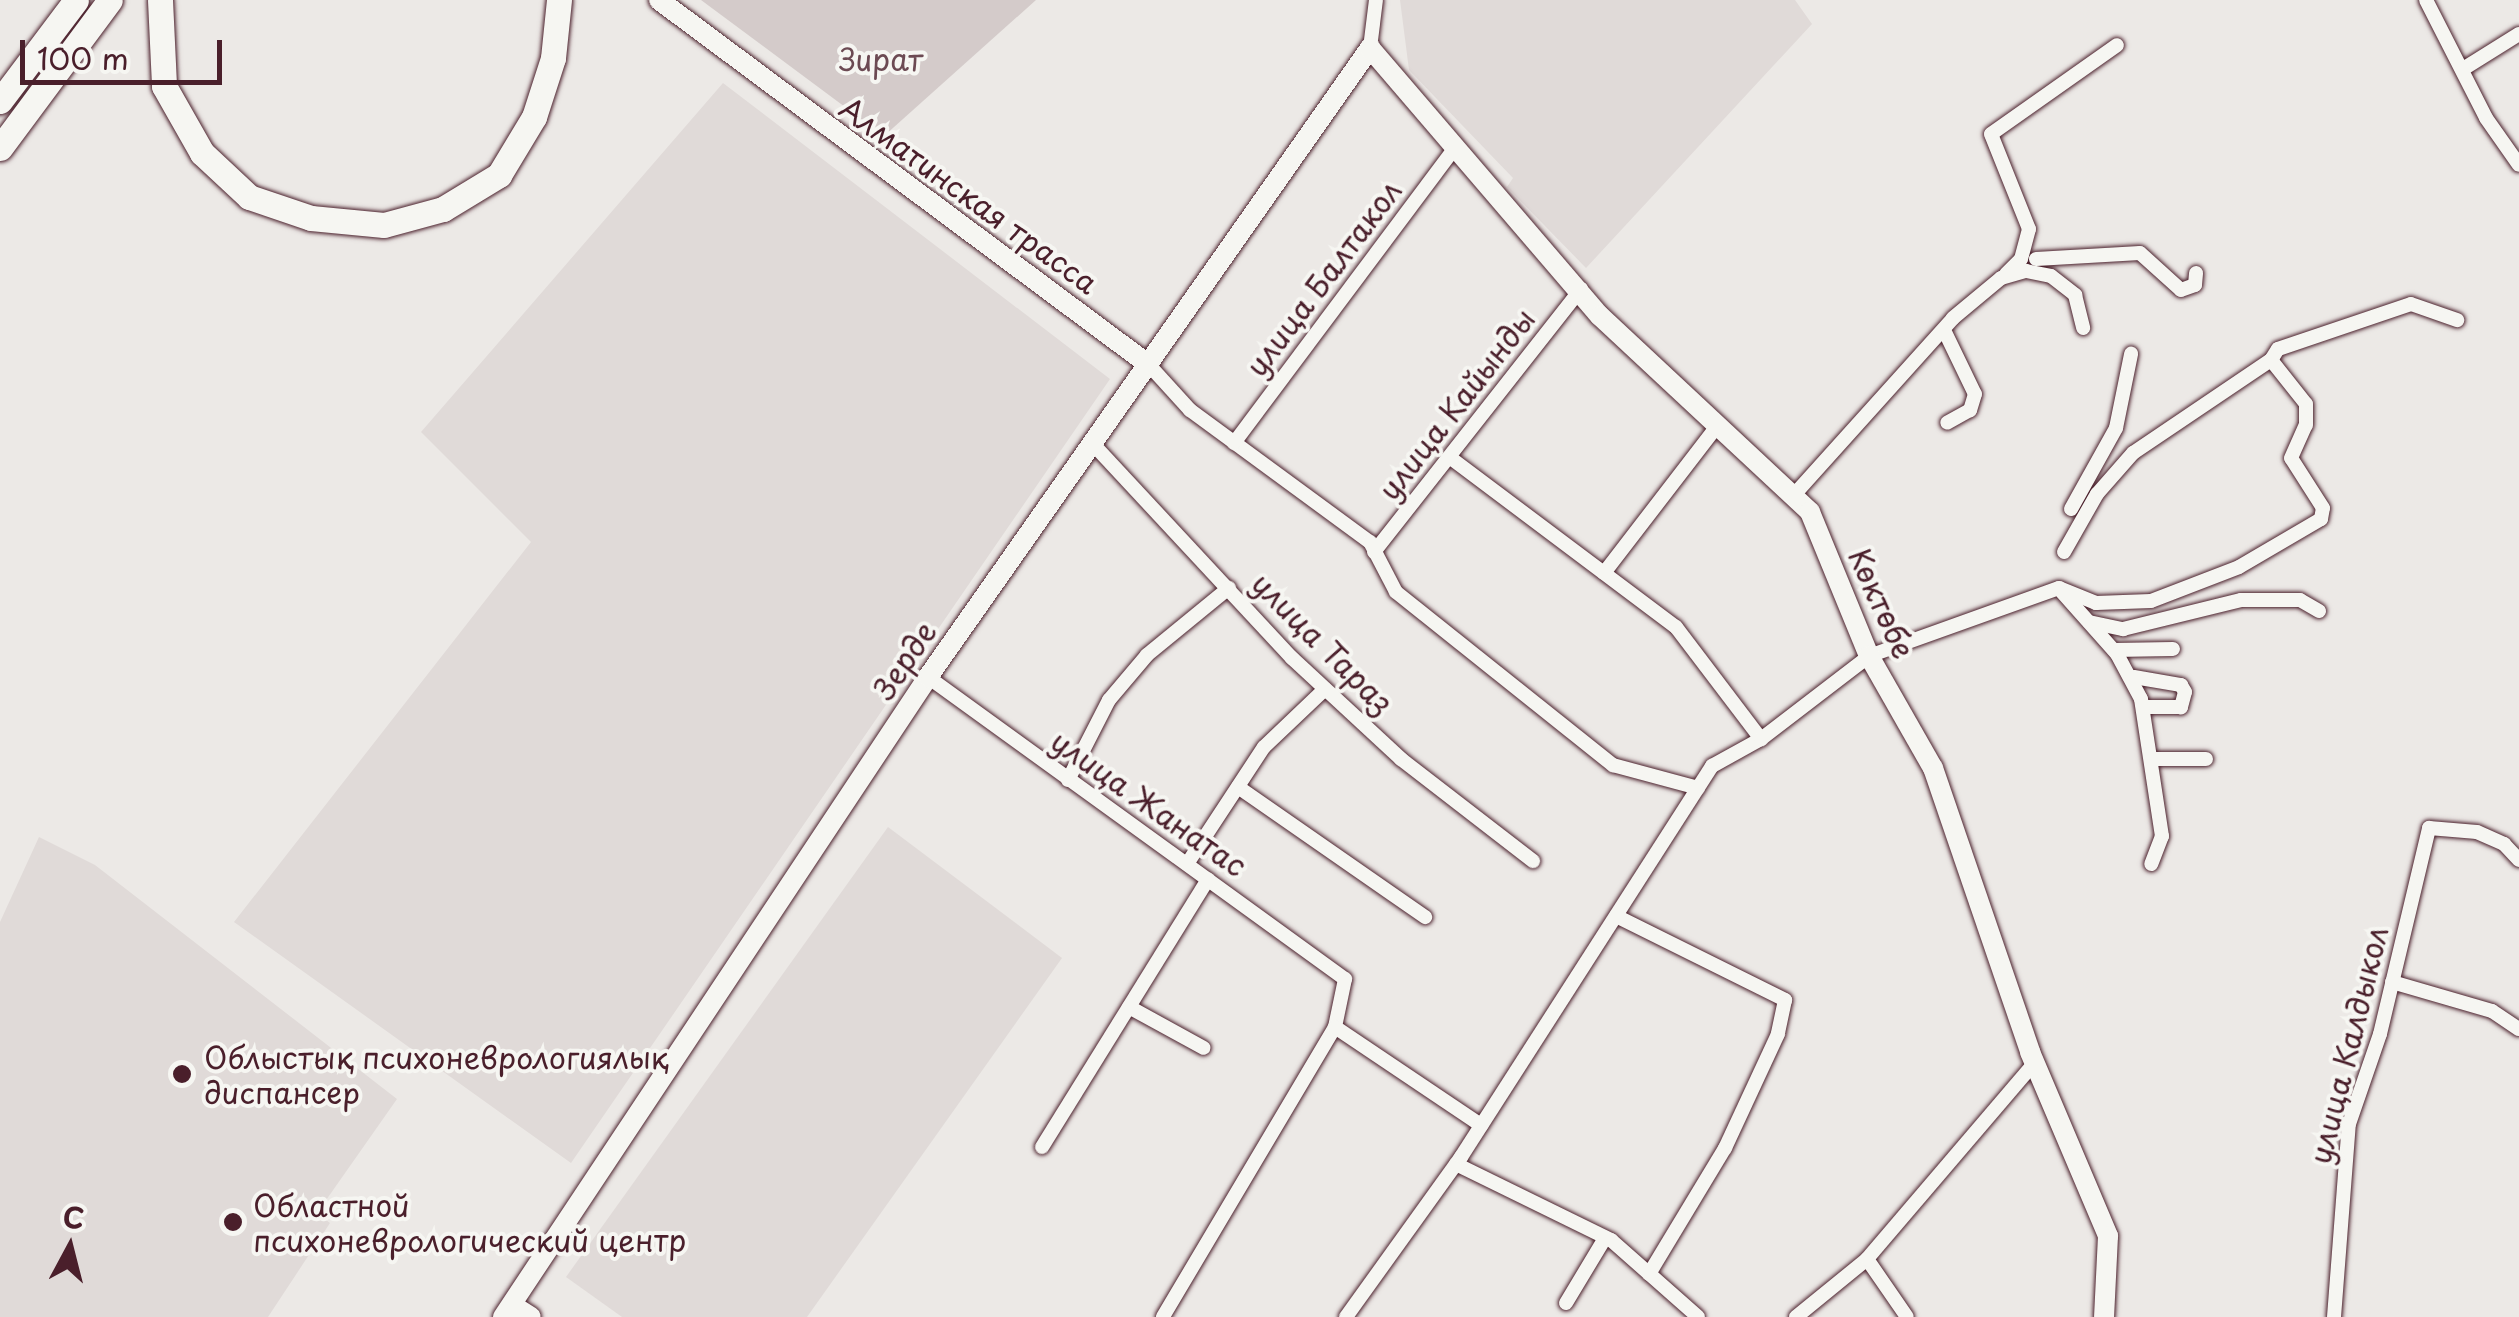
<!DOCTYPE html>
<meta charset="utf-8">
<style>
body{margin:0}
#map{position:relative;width:2519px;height:1317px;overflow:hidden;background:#ece9e6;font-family:"Playpen Sans",sans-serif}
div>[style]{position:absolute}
.built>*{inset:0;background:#e0dad8}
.green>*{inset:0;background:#d4cbca}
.roads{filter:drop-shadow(0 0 2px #4a1f2b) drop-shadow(0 0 2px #4a1f2b)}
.street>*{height:14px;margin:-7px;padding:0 7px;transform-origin:7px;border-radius:7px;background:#f6f6f2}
.secondary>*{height:20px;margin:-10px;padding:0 10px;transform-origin:10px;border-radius:10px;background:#f6f6f2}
.highway>*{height:25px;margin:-12.5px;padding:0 12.5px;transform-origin:12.5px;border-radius:12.5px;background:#f6f6f2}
.dots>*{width:28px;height:28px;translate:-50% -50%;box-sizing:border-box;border:5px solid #f6f6f2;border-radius:50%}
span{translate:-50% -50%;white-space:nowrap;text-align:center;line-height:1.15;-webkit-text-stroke:8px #f6f6f2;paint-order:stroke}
.park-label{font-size:30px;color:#6c4a53}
.street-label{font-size:30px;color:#4a1f2b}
.poi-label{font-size:30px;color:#4a1f2b}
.left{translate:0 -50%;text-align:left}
.north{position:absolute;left:20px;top:1197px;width:100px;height:100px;-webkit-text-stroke:8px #f6f6f2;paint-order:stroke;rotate:7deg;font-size:28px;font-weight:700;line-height:40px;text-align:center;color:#4a1f2b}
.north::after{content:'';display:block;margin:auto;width:35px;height:45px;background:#4a1f2b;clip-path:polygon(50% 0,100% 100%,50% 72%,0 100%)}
.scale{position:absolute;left:20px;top:40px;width:202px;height:45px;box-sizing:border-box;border:5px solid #4a1f2b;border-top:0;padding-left:12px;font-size:30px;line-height:35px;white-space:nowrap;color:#4a1f2b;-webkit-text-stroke:8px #f6f6f2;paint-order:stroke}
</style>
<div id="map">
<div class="built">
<div style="clip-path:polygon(1400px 0,1795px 0,1812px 24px,1586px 268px,1507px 187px,1513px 178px,1409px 70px)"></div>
<div style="clip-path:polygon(723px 83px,1110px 379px,571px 1163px,234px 922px,531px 542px,421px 432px)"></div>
<div style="clip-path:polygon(888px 827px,1062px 958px,807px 1317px,622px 1317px,566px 1277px)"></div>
<div style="clip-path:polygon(39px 837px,95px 865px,397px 1099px,317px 1213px,330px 1223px,268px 1317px,0 1317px,0 922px)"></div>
</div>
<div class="green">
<div style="clip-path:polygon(701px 0,1036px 0,884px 136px)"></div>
</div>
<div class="roads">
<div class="street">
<div style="left:2426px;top:0;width:132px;rotate:63deg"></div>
<div style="left:2486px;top:118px;width:57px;rotate:54.9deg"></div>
<div style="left:1370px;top:48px;width:48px;rotate:-82.9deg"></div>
<div style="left:2463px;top:69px;width:66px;rotate:-32deg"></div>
<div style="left:2036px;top:259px;width:104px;rotate:-3.3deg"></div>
<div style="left:2140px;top:253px;width:55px;rotate:42.1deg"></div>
<div style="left:2181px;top:290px;width:15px;rotate:-20deg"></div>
<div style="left:2195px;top:285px;width:12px;rotate:-85deg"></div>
<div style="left:2006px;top:274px;width:21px;rotate:-45deg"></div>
<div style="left:2021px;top:259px;width:31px;rotate:-75deg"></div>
<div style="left:2029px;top:229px;width:102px;rotate:-111.8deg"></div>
<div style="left:1991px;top:134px;width:154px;rotate:-35.2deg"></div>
<div style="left:1944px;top:330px;width:71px;rotate:64.2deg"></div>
<div style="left:1975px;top:394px;width:17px;rotate:107deg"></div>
<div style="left:1970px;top:410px;width:26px;rotate:151deg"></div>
<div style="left:1149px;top:365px;width:61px;rotate:47.7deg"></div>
<div style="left:1190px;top:410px;width:223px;rotate:36.3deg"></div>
<div style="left:1370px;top:542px;width:56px;rotate:62.5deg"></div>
<div style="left:1396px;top:592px;width:278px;rotate:38.6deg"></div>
<div style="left:1613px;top:765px;width:88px;rotate:15.1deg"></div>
<div style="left:1234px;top:443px;width:371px;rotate:-53.2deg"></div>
<div style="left:1093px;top:444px;width:292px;rotate:47.1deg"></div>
<div style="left:1292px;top:658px;width:149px;rotate:42.8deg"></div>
<div style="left:1401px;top:759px;width:167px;rotate:37.7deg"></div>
<div style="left:1452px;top:459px;width:280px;rotate:36.9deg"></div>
<div style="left:1676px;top:627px;width:141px;rotate:52.8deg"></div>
<div style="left:1793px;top:496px;width:239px;rotate:-48deg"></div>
<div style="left:1953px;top:318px;width:62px;rotate:-39.8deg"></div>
<div style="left:2001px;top:278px;width:26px;rotate:-16deg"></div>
<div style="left:2026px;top:271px;width:25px;rotate:11deg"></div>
<div style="left:2051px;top:276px;width:31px;rotate:38deg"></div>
<div style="left:2075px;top:295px;width:34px;rotate:76deg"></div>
<div style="left:2071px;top:509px;width:93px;rotate:-60.9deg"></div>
<div style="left:2116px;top:428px;width:76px;rotate:-78.5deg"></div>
<div style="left:1374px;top:552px;width:335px;rotate:-51.8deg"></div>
<div style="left:2064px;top:552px;width:67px;rotate:-60.4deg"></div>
<div style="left:2097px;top:494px;width:55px;rotate:-48.7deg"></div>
<div style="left:2133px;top:453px;width:166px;rotate:-34deg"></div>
<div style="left:2271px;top:360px;width:13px;rotate:-58deg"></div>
<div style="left:2278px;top:349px;width:140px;rotate:-18.7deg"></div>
<div style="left:2411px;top:304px;width:49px;rotate:19.2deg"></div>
<div style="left:1604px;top:573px;width:187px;rotate:-52.4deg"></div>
<div style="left:2062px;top:592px;width:83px;rotate:48.4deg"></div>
<div style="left:2117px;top:654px;width:51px;rotate:61.9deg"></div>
<div style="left:2141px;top:699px;width:139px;rotate:81.3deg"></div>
<div style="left:2162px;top:836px;width:30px;rotate:111deg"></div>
<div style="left:2089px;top:622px;width:35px;rotate:12deg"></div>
<div style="left:2123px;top:629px;width:122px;rotate:-13.8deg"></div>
<div style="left:2241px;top:600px;width:59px"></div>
<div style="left:2300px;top:600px;width:22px;rotate:30deg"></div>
<div style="left:2114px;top:650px;width:59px;rotate:-1deg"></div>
<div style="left:928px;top:677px;width:515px;rotate:35.91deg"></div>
<div style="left:1345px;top:979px;width:49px;rotate:101.8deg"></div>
<div style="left:1335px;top:1027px;width:337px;rotate:120.7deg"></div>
<div style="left:2134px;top:677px;width:48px;rotate:9.7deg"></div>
<div style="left:2181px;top:685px;width:8px;rotate:60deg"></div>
<div style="left:2185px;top:692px;width:16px;rotate:105deg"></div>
<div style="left:2181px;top:707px;width:37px;rotate:180deg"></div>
<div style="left:2152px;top:759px;width:54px"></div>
<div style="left:1068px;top:780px;width:90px;rotate:-62.9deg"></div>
<div style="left:1109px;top:700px;width:59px;rotate:-49.8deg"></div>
<div style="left:1147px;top:655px;width:106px;rotate:-39.3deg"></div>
<div style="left:1238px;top:787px;width:228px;rotate:34.8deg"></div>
<div style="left:1187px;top:864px;width:140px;rotate:-56.7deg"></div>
<div style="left:1264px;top:747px;width:84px;rotate:-43.6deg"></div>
<div style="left:1616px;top:916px;width:189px;rotate:26.4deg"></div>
<div style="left:1785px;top:1000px;width:35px;rotate:102deg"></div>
<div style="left:1778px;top:1034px;width:126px;rotate:114.9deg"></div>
<div style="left:1725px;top:1148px;width:147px;rotate:121.1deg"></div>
<div style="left:2392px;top:982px;width:104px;rotate:16.2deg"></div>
<div style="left:2492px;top:1011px;width:32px;rotate:34deg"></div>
<div style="left:1129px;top:1007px;width:85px;rotate:28.7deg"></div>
<div style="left:1335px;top:1027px;width:176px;rotate:33.9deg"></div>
<div style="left:1042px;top:1147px;width:315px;rotate:-58.2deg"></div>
<div style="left:1456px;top:1164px;width:173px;rotate:26.1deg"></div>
<div style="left:1611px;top:1240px;width:116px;rotate:41.5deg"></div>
<div style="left:1867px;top:1259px;width:70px;rotate:55.4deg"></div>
<div style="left:1566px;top:1303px;width:76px;rotate:-59deg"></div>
<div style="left:1346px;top:1317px;width:197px;rotate:-54.3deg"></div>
<div style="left:1461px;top:1157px;width:465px;rotate:-57.3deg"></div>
<div style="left:1712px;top:766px;width:56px;rotate:-28.9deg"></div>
<div style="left:1761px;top:739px;width:136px;rotate:-37.5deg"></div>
<div style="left:1869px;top:656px;width:202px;rotate:-19.7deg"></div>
<div style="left:2059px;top:588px;width:40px;rotate:22deg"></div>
<div style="left:2096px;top:603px;width:55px;rotate:-2.1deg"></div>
<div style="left:2151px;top:601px;width:94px;rotate:-21.1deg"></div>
<div style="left:2239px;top:567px;width:95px;rotate:-30.3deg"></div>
<div style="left:2321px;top:519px;width:11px;rotate:-80deg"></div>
<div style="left:2323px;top:508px;width:59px;rotate:-122.6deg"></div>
<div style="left:2291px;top:458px;width:36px;rotate:-66deg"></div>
<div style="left:2306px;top:425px;width:21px;rotate:-90deg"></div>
<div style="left:2306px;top:404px;width:56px;rotate:-128.5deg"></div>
<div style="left:1796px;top:1317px;width:92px;rotate:-39.2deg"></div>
<div style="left:1867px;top:1259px;width:259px;rotate:-49.5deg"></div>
<div style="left:2334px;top:1317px;width:194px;rotate:-85.6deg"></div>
<div style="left:2349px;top:1124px;width:95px;rotate:-71deg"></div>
<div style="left:2380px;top:1034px;width:212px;rotate:-76.6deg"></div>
<div style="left:2429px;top:828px;width:48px;rotate:4.8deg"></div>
<div style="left:2477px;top:832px;width:30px;rotate:24deg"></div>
<div style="left:2504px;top:844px;width:22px;rotate:47deg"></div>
</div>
<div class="secondary">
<div style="left:659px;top:0;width:611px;rotate:36.68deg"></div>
<div style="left:512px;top:1305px;width:22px;rotate:32deg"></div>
<div style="left:503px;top:1317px;width:768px;rotate:-56.41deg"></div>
<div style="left:928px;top:677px;width:769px;rotate:-54.9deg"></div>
<div style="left:1370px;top:48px;width:353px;rotate:49.4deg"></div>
<div style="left:1600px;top:316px;width:287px;rotate:43deg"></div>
<div style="left:1810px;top:512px;width:156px;rotate:67.7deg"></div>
<div style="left:1869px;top:656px;width:129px;rotate:60.3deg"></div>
<div style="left:1933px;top:768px;width:300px;rotate:71.1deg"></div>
<div style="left:2030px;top:1052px;width:200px;rotate:67deg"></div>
<div style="left:2108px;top:1236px;width:81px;rotate:92.8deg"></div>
</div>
<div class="highway">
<div style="left:160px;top:0;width:86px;rotate:87.3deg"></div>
<div style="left:164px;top:86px;width:77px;rotate:60.4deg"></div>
<div style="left:202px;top:153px;width:64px;rotate:43.1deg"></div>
<div style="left:249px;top:197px;width:65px;rotate:18.7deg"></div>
<div style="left:311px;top:218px;width:73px;rotate:5.5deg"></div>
<div style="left:384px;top:225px;width:61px;rotate:-15.2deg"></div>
<div style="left:443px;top:209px;width:66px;rotate:-31.3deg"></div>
<div style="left:499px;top:175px;width:68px;rotate:-58.9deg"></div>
<div style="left:534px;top:117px;width:62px;rotate:-72.1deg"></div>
<div style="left:553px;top:58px;width:58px;rotate:-84.1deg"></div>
<div style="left:0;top:101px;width:126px;rotate:-53deg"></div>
<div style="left:0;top:148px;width:184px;rotate:-53.4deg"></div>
</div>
</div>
<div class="dots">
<div style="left:182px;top:1074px;background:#4a1f2b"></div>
<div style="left:233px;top:1222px;background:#4a1f2b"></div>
</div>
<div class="park-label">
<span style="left:881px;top:59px">Зират</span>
</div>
<div class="street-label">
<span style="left:969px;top:195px;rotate:36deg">Алматинская трасса</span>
<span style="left:1323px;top:278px;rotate:-53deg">улица Балтакол</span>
<span style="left:1456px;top:404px;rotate:-52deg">улица Кайынды</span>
<span style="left:1882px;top:603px;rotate:66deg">Көктөбе</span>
<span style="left:1323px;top:643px;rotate:45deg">улица Тараз</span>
<span style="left:904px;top:660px;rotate:-56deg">Зерде</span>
<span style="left:1149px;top:803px;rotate:35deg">улица Жанатас</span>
<span style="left:2348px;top:1045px;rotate:-76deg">улица Калдыкол</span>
</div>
<div class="poi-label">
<span class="left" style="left:204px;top:1074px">Облыстық психоневрологиялық<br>диспансер</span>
<span class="left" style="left:253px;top:1222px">Областной<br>психоневрологический центр</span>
</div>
<div class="north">С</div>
<div class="scale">100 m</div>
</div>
